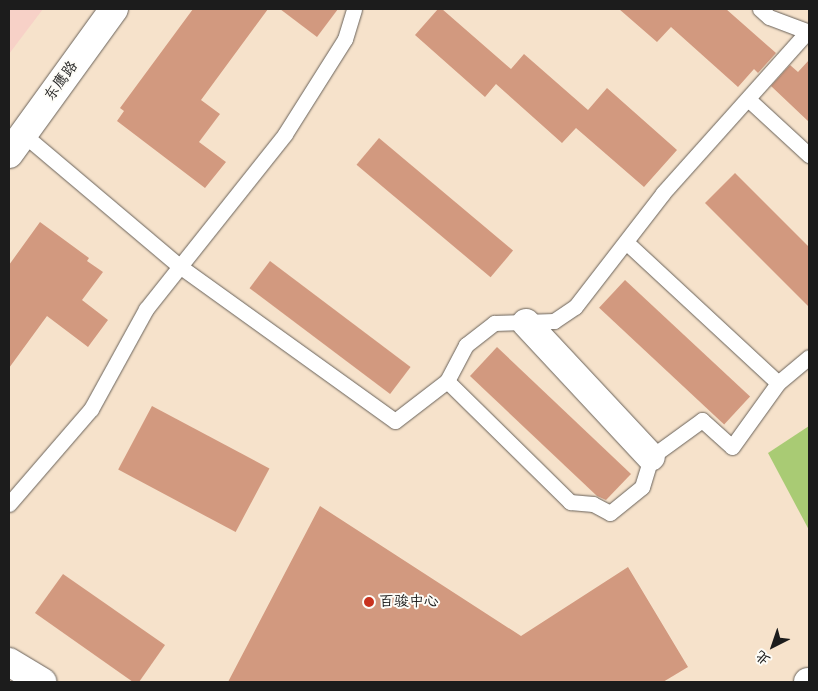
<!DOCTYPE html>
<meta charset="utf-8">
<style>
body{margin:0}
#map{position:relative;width:818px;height:691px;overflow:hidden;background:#f6e2cb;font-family:"Comic Neue","LXGW WenKai TC",sans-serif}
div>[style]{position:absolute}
.built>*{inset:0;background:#f7d1c7}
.green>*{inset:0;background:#a9cb74}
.building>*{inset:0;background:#d2997f;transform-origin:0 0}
.roads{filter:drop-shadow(0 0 1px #686159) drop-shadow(0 0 1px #686159)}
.service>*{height:15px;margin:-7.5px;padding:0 7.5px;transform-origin:7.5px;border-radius:7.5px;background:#fff}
.minor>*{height:28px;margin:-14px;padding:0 14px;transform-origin:14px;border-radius:14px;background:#fff}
.tertiary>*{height:28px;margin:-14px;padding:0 14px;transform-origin:14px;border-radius:14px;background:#fff}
.primary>*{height:28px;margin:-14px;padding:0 14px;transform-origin:14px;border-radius:14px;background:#fff}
.dots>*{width:14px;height:14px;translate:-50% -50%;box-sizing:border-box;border:2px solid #fdfcf7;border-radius:50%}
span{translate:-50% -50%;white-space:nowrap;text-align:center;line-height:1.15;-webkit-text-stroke:4px #fdfcf7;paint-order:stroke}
.street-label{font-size:15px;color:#1c1c1c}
.poi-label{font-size:15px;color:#1c1c1c}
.left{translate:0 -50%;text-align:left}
.frame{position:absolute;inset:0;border:10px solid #1c1c1c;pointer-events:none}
.north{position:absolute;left:748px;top:621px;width:50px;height:50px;-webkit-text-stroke:4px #fdfcf7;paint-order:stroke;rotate:221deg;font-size:14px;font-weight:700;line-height:20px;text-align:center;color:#1c1c1c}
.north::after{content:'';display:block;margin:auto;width:18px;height:22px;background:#1c1c1c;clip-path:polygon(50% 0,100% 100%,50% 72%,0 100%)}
</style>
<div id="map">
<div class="built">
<div style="clip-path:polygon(9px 9px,43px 9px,9px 54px)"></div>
</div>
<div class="green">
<div style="clip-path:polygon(809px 426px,809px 530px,768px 453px)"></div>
</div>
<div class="building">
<div style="clip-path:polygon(193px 9px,268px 9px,201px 100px,220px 114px,199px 142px,226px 162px,205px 188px,117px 121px,124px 111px,120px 108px)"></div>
<div style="clip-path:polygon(280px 9px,338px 9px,317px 37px)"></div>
<div style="clip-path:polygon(438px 9px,442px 9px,511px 69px,524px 54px,588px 110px,607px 88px,677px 150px,644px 187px,576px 128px,562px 143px,496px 84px,485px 97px,415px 35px)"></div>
<div style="clip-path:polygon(619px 9px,726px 9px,776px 53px,758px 73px,754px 69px,738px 87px,671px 27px,657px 42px)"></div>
<div style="clip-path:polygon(809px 60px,809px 122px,771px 86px,790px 65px,798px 72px)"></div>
<div style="left:379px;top:138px;width:175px;height:35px;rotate:40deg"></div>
<div style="clip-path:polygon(735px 173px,809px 247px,809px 307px,705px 203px)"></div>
<div style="clip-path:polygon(40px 222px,89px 258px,87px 261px,103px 272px,82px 300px,108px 320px,88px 347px,47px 316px,9px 368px,9px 265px)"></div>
<div style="left:270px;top:261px;width:176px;height:34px;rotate:37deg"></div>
<div style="left:625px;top:280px;width:171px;height:38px;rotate:43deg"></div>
<div style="clip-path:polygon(497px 347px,631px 474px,606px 500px,597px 496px,470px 376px)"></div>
<div style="left:152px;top:406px;width:133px;height:72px;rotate:28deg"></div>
<div style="clip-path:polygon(320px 506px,521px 636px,628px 567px,688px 667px,663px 682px,228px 682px)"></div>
<div style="clip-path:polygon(63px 574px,165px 645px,139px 682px,133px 682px,35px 613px)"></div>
</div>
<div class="roads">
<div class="service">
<div style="left:760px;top:9px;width:12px;rotate:42deg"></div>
<div style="left:769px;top:17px;width:43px;rotate:20.6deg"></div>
<div style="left:748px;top:99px;width:83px;rotate:42.6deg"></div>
<div style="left:23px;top:134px;width:203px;rotate:40.2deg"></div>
<div style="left:178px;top:265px;width:267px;rotate:35.7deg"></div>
<div style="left:395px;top:421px;width:66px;rotate:-37.6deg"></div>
<div style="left:447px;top:381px;width:41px;rotate:-62.2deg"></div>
<div style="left:466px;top:345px;width:36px;rotate:-38deg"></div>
<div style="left:494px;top:323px;width:60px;rotate:-1.9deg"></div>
<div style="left:554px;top:321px;width:25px;rotate:-34deg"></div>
<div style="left:575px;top:307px;width:144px;rotate:-52.3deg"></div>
<div style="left:663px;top:193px;width:217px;rotate:-48.2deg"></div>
<div style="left:626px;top:242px;width:207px;rotate:42.8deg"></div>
<div style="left:447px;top:381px;width:173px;rotate:44.5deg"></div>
<div style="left:570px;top:502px;width:23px;rotate:5deg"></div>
<div style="left:593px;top:504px;width:19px;rotate:28deg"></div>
<div style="left:610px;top:513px;width:41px;rotate:-39.1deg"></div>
<div style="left:642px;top:487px;width:31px;rotate:-73deg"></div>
<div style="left:651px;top:457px;width:63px;rotate:-36deg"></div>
<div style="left:702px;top:420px;width:40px;rotate:42deg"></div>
<div style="left:732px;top:447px;width:79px;rotate:-54.3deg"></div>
<div style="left:778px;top:383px;width:40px;rotate:-40deg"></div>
<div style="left:9px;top:504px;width:125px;rotate:-49.2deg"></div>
<div style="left:91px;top:409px;width:114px;rotate:-61.2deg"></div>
<div style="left:146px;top:309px;width:223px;rotate:-51.5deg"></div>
<div style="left:285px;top:134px;width:112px;rotate:-57.7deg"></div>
<div style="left:345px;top:39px;width:31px;rotate:-73deg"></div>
</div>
<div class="minor">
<div style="left:526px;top:323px;width:183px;rotate:47deg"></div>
</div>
<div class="tertiary">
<div style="left:9px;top:154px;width:179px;rotate:-54.1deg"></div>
<div style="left:9px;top:662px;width:39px;rotate:31deg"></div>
</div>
<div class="primary">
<div style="left:808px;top:682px;width:1px"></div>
</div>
</div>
<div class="dots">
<div style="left:369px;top:602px;background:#c8321e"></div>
</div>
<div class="street-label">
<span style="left:61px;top:81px;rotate:-54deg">东鹰路</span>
</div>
<div class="poi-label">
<span class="left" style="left:379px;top:602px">百骏中心</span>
</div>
<div class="frame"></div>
<div class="north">北</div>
</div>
